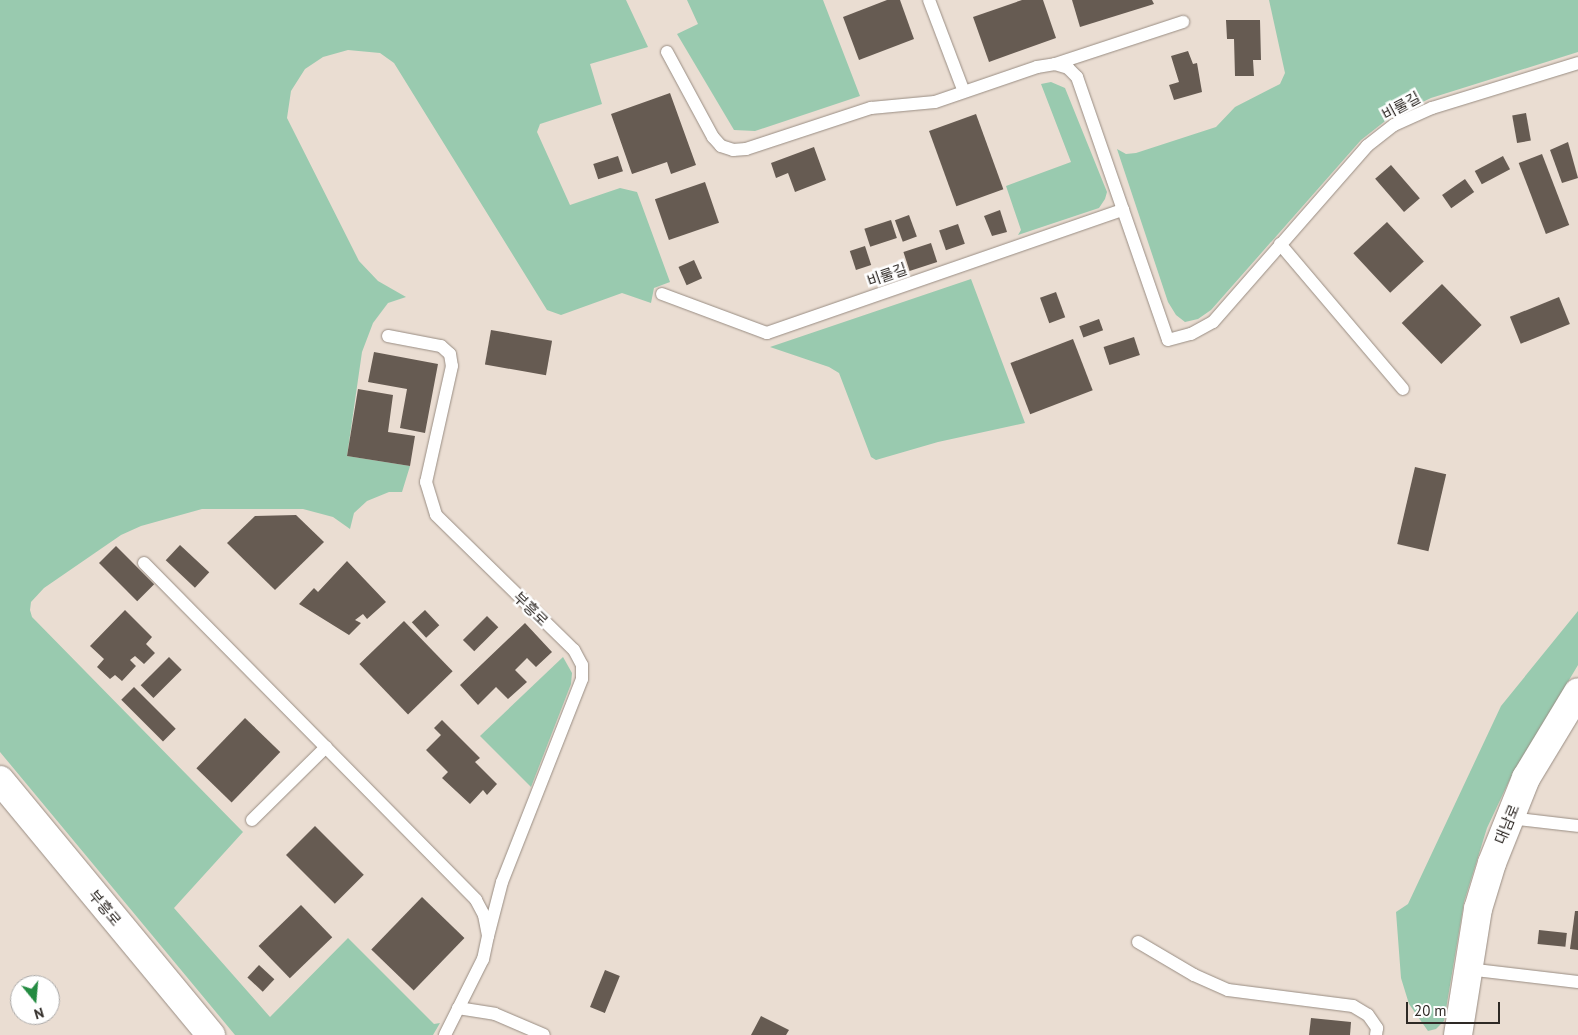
<!DOCTYPE html>
<meta charset="utf-8">
<style>
body{margin:0}
#map{position:relative;width:1578px;height:1035px;overflow:hidden;background:#eaddd2;font-family:"PT Sans","Noto Sans KR",sans-serif}
div>[style]{position:absolute}
.green>*{inset:0;background:#99caaf}
.building>*{inset:0;background:#665b52;transform-origin:0 0}
.roads{filter:drop-shadow(0 0 1px #998d83) drop-shadow(0 0 1px #998d83)}
.lane>*{height:12px;margin:-6px;padding:0 6px;transform-origin:6px;border-radius:6px;background:#fff}
.secondary>*{height:28px;margin:-14px;padding:0 14px;transform-origin:14px;border-radius:14px;background:#fff}
span{translate:-50% -50%;white-space:nowrap;text-align:center;line-height:1.15;-webkit-text-stroke:5px #fff;paint-order:stroke}
.street-label{font-size:15px;color:#2e2925}
.north{position:absolute;left:10px;top:975px;width:50px;height:50px;box-sizing:border-box;background:#fff;border:1px solid #aba9a8;border-radius:50%;rotate:163deg;font-size:14px;font-weight:700;line-height:20px;text-align:center;color:#2e2925}
.north::after{content:'';display:block;margin:auto;width:18px;height:22px;background:#238b41;clip-path:polygon(50% 0,100% 100%,50% 72%,0 100%)}
.scale{position:absolute;left:1406px;top:1002px;width:94px;height:22px;box-sizing:border-box;border:2px solid #2e2925;border-top:0;padding-left:6px;font-size:15px;line-height:18px;white-space:nowrap;color:#2e2925;-webkit-text-stroke:4px #fff;paint-order:stroke}
</style>
<div id="map">
<div class="green">
<div style="clip-path:polygon(0 0,626px 0,648px 47px,590px 64px,602px 104px,540px 124px,537px 132px,570px 205px,620px 188px,637px 192px,670px 282px,654px 288px,651px 303px,622px 293px,561px 315px,547px 310px,394px 63px,380px 53px,348px 50px,323px 57px,305px 69px,291px 91px,287px 118px,359px 261px,378px 281px,406px 297px,388px 303px,373px 323px,362px 352px,347px 456px,410px 466px,402px 492px,389px 492px,367px 501px,354px 513px,350px 529px,333px 517px,303px 509px,202px 509px,141px 526px,121px 535px,44px 588px,31px 602px,30px 610px,32px 617px,243px 832px,174px 908px,270px 1017px,348px 938px,434px 1024px,440px 1023px,433px 1035px,235px 1035px,0 752px)"></div>
<div style="clip-path:polygon(687px 0,823px 0,860px 96px,755px 131px,734px 130px,677px 34px,698px 24px)"></div>
<div style="clip-path:polygon(1269px 0,1578px 0,1578px 52px,1431px 98px,1389px 118px,1361px 140px,1211px 310px,1198px 319px,1185px 322px,1176px 315px,1168px 302px,1117px 149px,1126px 154px,1136px 153px,1216px 127px,1235px 107px,1280px 84px,1285px 73px)"></div>
<div style="clip-path:polygon(1051px 82px,1065px 88px,1107px 192px,1105px 199px,1099px 208px,1018px 235px,1021px 230px,1006px 186px,1071px 162px,1041px 84px)"></div>
<div style="clip-path:polygon(971px 279px,1025px 423px,938px 442px,876px 460px,871px 457px,839px 373px,829px 367px,770px 347px)"></div>
<div style="clip-path:polygon(1578px 611px,1578px 665px,1510px 779px,1487px 828px,1464px 902px,1444px 1021px,1436px 1029px,1428px 1031px,1409px 1004px,1401px 978px,1396px 912px,1408px 904px,1501px 706px)"></div>
<div style="clip-path:polygon(563px 657px,572px 673px,571px 684px,531px 787px,480px 736px)"></div>
</div>
<div class="building">
<div style="clip-path:polygon(887px 0,900px 0,914px 39px,859px 60px,843px 17px)"></div>
<div style="clip-path:polygon(1022px 0,1043px 0,1056px 38px,989px 62px,973px 17px)"></div>
<div style="clip-path:polygon(1072px 0,1152px 0,1154px 4px,1080px 27px)"></div>
<div style="clip-path:polygon(1226px 20px,1260px 20px,1261px 60px,1253px 60px,1254px 76px,1235px 76px,1234px 39px,1227px 39px)"></div>
<div style="clip-path:polygon(1188px 51px,1193px 64px,1197px 63px,1202px 92px,1174px 100px,1169px 85px,1179px 82px,1171px 56px)"></div>
<div style="clip-path:polygon(670px 93px,696px 165px,671px 174px,667px 162px,632px 174px,611px 114px)"></div>
<div style="left:1526px;top:113px;width:28px;height:14px;rotate:80deg"></div>
<div style="left:976px;top:114px;width:80px;height:50px;rotate:70deg"></div>
<div style="clip-path:polygon(1568px 142px,1578px 178px,1562px 183px,1550px 150px)"></div>
<div style="clip-path:polygon(814px 147px,826px 180px,795px 192px,788px 173px,776px 178px,771px 163px)"></div>
<div style="left:1542px;top:154px;width:76px;height:25px;rotate:69deg"></div>
<div style="left:618px;top:156px;width:16px;height:26px;rotate:72deg"></div>
<div style="left:1503px;top:156px;width:15px;height:32px;rotate:62deg"></div>
<div style="left:1391px;top:165px;width:44px;height:21px;rotate:49deg"></div>
<div style="left:1465px;top:179px;width:16px;height:28px;rotate:55deg"></div>
<div style="left:705px;top:182px;width:43px;height:53px;rotate:71deg"></div>
<div style="clip-path:polygon(1000px 210px,1007px 232px,992px 236px,984px 216px)"></div>
<div style="left:909px;top:215px;width:23px;height:15px;rotate:70deg"></div>
<div style="left:891px;top:220px;width:19px;height:28px;rotate:72deg"></div>
<div style="left:1387px;top:222px;width:54px;height:46px;rotate:47deg"></div>
<div style="left:958px;top:224px;width:21px;height:20px;rotate:71deg"></div>
<div style="left:931px;top:243px;width:20px;height:29px;rotate:72deg"></div>
<div style="left:865px;top:246px;width:20px;height:16px;rotate:72deg"></div>
<div style="left:694px;top:260px;width:20px;height:17px;rotate:66deg"></div>
<div style="left:1442px;top:284px;width:57px;height:56px;rotate:46deg"></div>
<div style="left:1056px;top:292px;width:27px;height:17px;rotate:70deg"></div>
<div style="left:1559px;top:297px;width:29px;height:53px;rotate:68deg"></div>
<div style="left:1099px;top:319px;width:12px;height:21px;rotate:70deg"></div>
<div style="left:491px;top:330px;width:62px;height:35px;rotate:10deg"></div>
<div style="left:1134px;top:337px;width:19px;height:32px;rotate:72deg"></div>
<div style="left:1073px;top:339px;width:55px;height:67px;rotate:69deg"></div>
<div style="clip-path:polygon(374px 352px,438px 364px,425px 433px,400px 428px,407px 389px,368px 382px)"></div>
<div style="clip-path:polygon(358px 389px,393px 395px,388px 432px,415px 436px,410px 466px,347px 456px)"></div>
<div style="left:1415px;top:467px;width:32px;height:79px;rotate:13deg"></div>
<div style="clip-path:polygon(296px 515px,324px 542px,275px 590px,227px 543px,255px 516px)"></div>
<div style="left:180px;top:545px;width:40px;height:21px;rotate:43deg"></div>
<div style="left:116px;top:546px;width:54px;height:24px;rotate:45deg"></div>
<div style="clip-path:polygon(347px 561px,386px 602px,367px 619px,363px 614px,355px 620px,361px 623px,349px 635px,299px 604px,314px 588px,318px 592px)"></div>
<div style="clip-path:polygon(125px 610px,152px 637px,146px 644px,155px 653px,144px 664px,135px 656px,130px 660px,136px 666px,122px 681px,115px 675px,110px 679px,97px 667px,104px 659px,90px 646px)"></div>
<div style="left:425px;top:610px;width:21px;height:18px;rotate:47deg"></div>
<div style="left:487px;top:616px;width:16px;height:34px;rotate:45deg"></div>
<div style="left:404px;top:621px;width:70px;height:62px;rotate:46deg"></div>
<div style="clip-path:polygon(525px 623px,552px 652px,536px 667px,527px 658px,515px 670px,527px 682px,508px 699px,496px 687px,478px 705px,460px 685px)"></div>
<div style="left:169px;top:657px;width:18px;height:40px;rotate:45deg"></div>
<div style="left:134px;top:687px;width:59px;height:18px;rotate:45deg"></div>
<div style="left:245px;top:718px;width:49px;height:70px;rotate:44deg"></div>
<div style="clip-path:polygon(442px 720px,480px 758px,475px 762px,497px 784px,487px 795px,483px 790px,470px 804px,442px 778px,448px 772px,426px 750px,441px 735px,434px 728px)"></div>
<div style="left:315px;top:826px;width:69px;height:41px;rotate:45deg"></div>
<div style="left:422px;top:897px;width:59px;height:73px;rotate:44deg"></div>
<div style="left:301px;top:905px;width:45px;height:59px;rotate:46deg"></div>
<div style="clip-path:polygon(1575px 911px,1578px 911px,1578px 950px,1570px 949px)"></div>
<div style="left:1539px;top:930px;width:28px;height:14px;rotate:6deg"></div>
<div style="left:259px;top:965px;width:21px;height:17px;rotate:43deg"></div>
<div style="left:605px;top:970px;width:16px;height:40px;rotate:22deg"></div>
<div style="clip-path:polygon(761px 1016px,789px 1030px,786px 1035px,751px 1035px)"></div>
<div style="clip-path:polygon(1311px 1018px,1351px 1022px,1350px 1035px,1309px 1035px)"></div>
</div>
<div class="roads">
<div class="lane">
<div style="left:929px;top:0;width:98px;rotate:69.2deg"></div>
<div style="left:667px;top:52px;width:97px;rotate:61.6deg"></div>
<div style="left:713px;top:137px;width:12px;rotate:48deg"></div>
<div style="left:721px;top:146px;width:13px;rotate:18deg"></div>
<div style="left:733px;top:150px;width:13px;rotate:-4deg"></div>
<div style="left:746px;top:149px;width:132px;rotate:-18.2deg"></div>
<div style="left:871px;top:108px;width:64px;rotate:-5.4deg"></div>
<div style="left:935px;top:102px;width:108px;rotate:-18.9deg"></div>
<div style="left:1037px;top:67px;width:18px;rotate:-9deg"></div>
<div style="left:1055px;top:64px;width:14px;rotate:17deg"></div>
<div style="left:1068px;top:68px;width:13px;rotate:45deg"></div>
<div style="left:1077px;top:77px;width:278px;rotate:70.9deg"></div>
<div style="left:1168px;top:340px;width:24px;rotate:-15deg"></div>
<div style="left:1191px;top:334px;width:25px;rotate:-29deg"></div>
<div style="left:1213px;top:322px;width:234px;rotate:-48.8deg"></div>
<div style="left:1367px;top:146px;width:34px;rotate:-38deg"></div>
<div style="left:1394px;top:125px;width:42px;rotate:-24.1deg"></div>
<div style="left:1432px;top:108px;width:153px;rotate:-17.1deg"></div>
<div style="left:1055px;top:64px;width:135px;rotate:-18.2deg"></div>
<div style="left:1280px;top:244px;width:190px;rotate:49.7deg"></div>
<div style="left:662px;top:294px;width:112px;rotate:20.4deg"></div>
<div style="left:767px;top:333px;width:377px;rotate:-19.1deg"></div>
<div style="left:388px;top:336px;width:54px;rotate:10.7deg"></div>
<div style="left:441px;top:346px;width:12px;rotate:42deg"></div>
<div style="left:450px;top:354px;width:12px;rotate:81deg"></div>
<div style="left:452px;top:366px;width:119px;rotate:102.6deg"></div>
<div style="left:426px;top:482px;width:34px;rotate:73deg"></div>
<div style="left:436px;top:515px;width:193px;rotate:44.4deg"></div>
<div style="left:574px;top:650px;width:17px;rotate:62deg"></div>
<div style="left:582px;top:665px;width:14px;rotate:90deg"></div>
<div style="left:582px;top:679px;width:218px;rotate:111.5deg"></div>
<div style="left:502px;top:882px;width:56px;rotate:104.5deg"></div>
<div style="left:144px;top:563px;width:473px;rotate:45.4deg"></div>
<div style="left:476px;top:900px;width:17px;rotate:62deg"></div>
<div style="left:484px;top:915px;width:21px;rotate:79deg"></div>
<div style="left:488px;top:936px;width:24px;rotate:102deg"></div>
<div style="left:483px;top:959px;width:85px;rotate:116.6deg"></div>
<div style="left:1509px;top:818px;width:69px;rotate:6.6deg"></div>
<div style="left:252px;top:820px;width:104px;rotate:-44.6deg"></div>
<div style="left:1138px;top:942px;width:65px;rotate:30.5deg"></div>
<div style="left:1194px;top:975px;width:37px;rotate:24deg"></div>
<div style="left:1228px;top:990px;width:126px;rotate:7.3deg"></div>
<div style="left:1353px;top:1006px;width:17px;rotate:31deg"></div>
<div style="left:1368px;top:1015px;width:16px;rotate:55deg"></div>
<div style="left:1377px;top:1028px;width:7px;rotate:98deg"></div>
<div style="left:1467px;top:969px;width:112px;rotate:6.7deg"></div>
<div style="left:458px;top:1008px;width:37px;rotate:9deg"></div>
<div style="left:495px;top:1014px;width:53px;rotate:23.2deg"></div>
</div>
<div class="secondary">
<div style="left:0;top:780px;width:331px;rotate:50.4deg"></div>
<div style="left:1458px;top:1035px;width:128px;rotate:-81deg"></div>
<div style="left:1478px;top:909px;width:48px;rotate:-73.1deg"></div>
<div style="left:1492px;top:863px;width:92px;rotate:-68.2deg"></div>
<div style="left:1526px;top:778px;width:100px;rotate:-58.8deg"></div>
</div>
</div>
<div class="street-label">
<span style="left:1401px;top:106px;rotate:-28deg">비룰길</span>
<span style="left:887px;top:275px;rotate:-19deg">비룰길</span>
<span style="left:531px;top:609px;rotate:44deg">부흥로</span>
<span style="left:1507px;top:824px;rotate:-68deg">대남로</span>
<span style="left:105px;top:908px;rotate:50deg">부흥로</span>
</div>
<div class="north">N</div>
<div class="scale">20 m</div>
</div>
